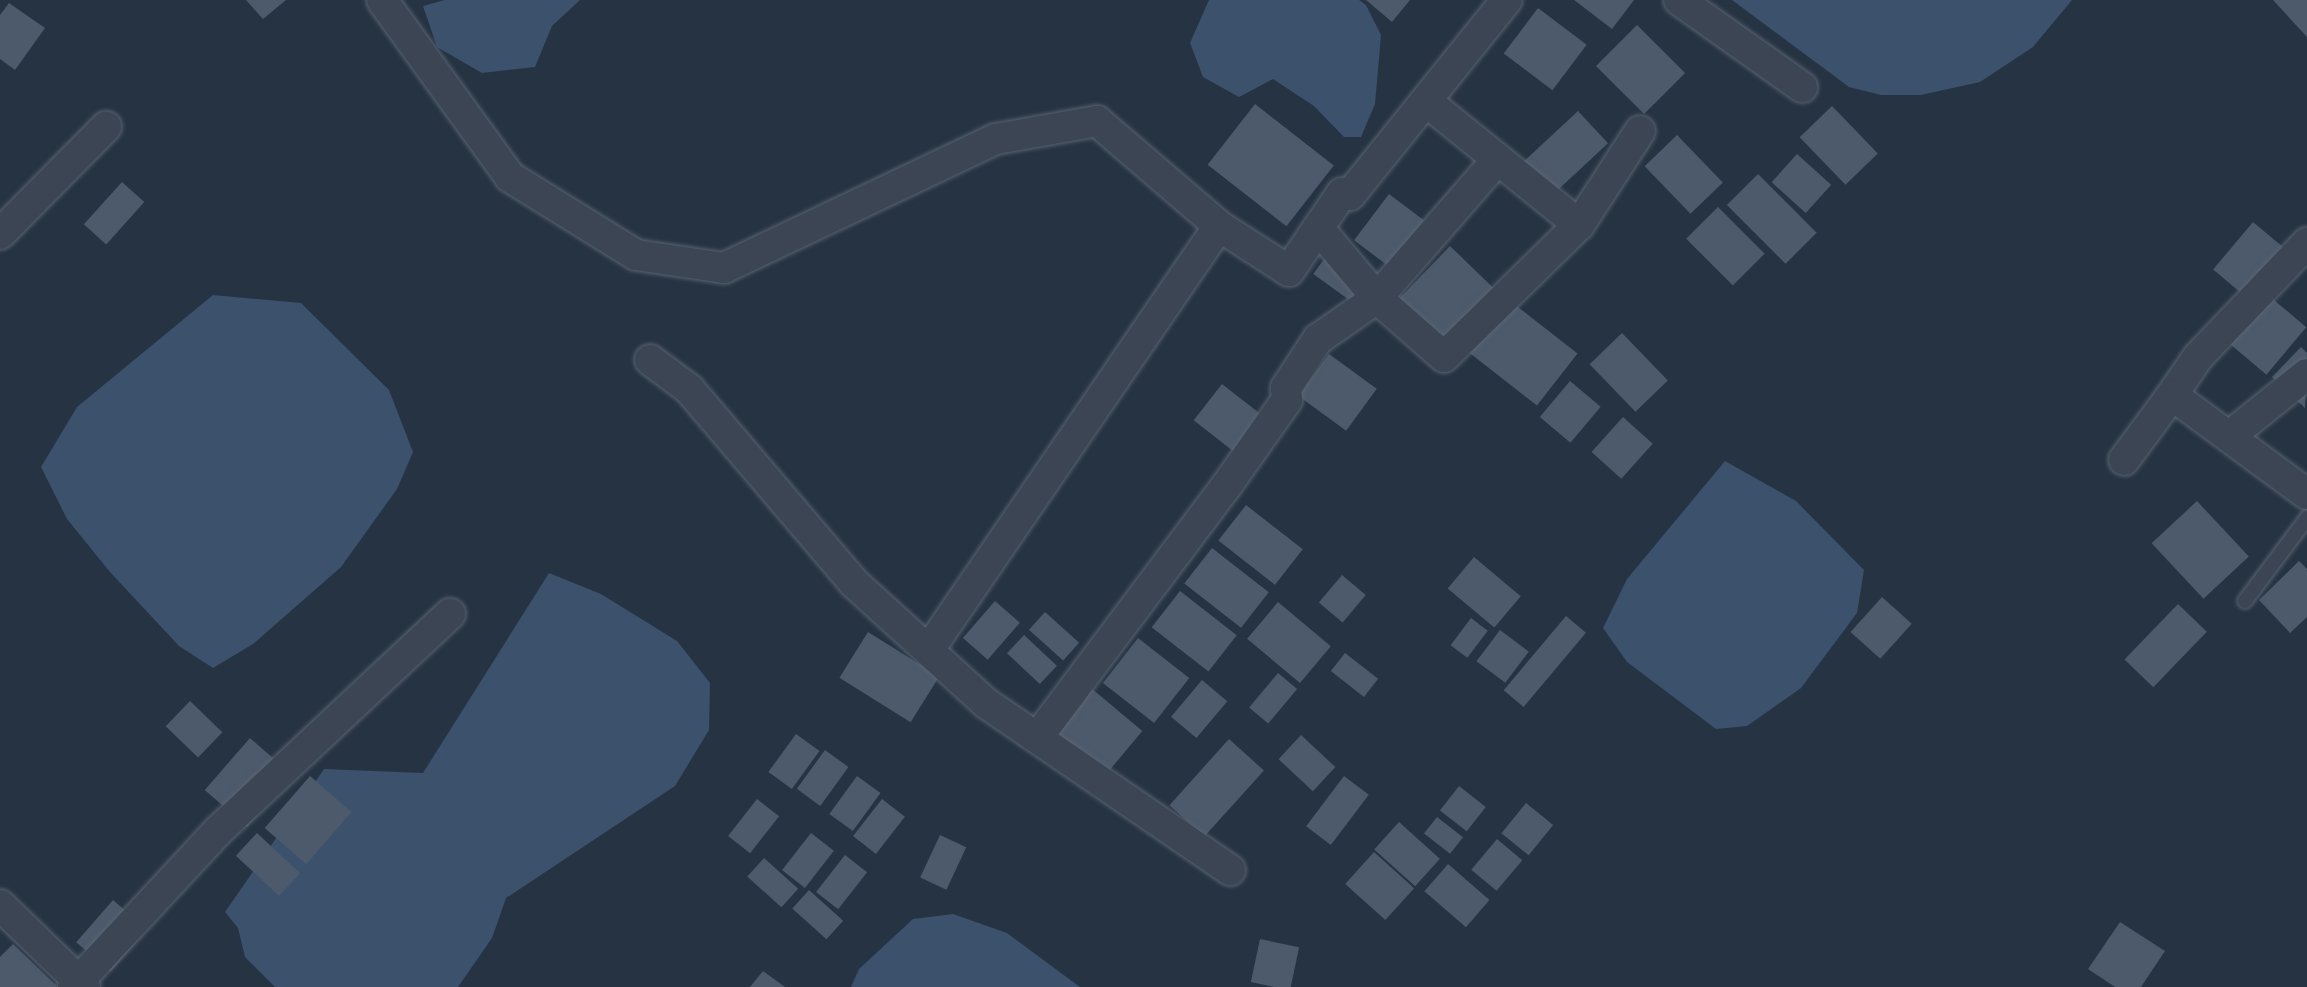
<!DOCTYPE html>
<style>
body{margin:0}
#map{position:relative;width:2307px;height:987px;overflow:hidden;background:#263343;font-family:"PT Sans Narrow",sans-serif}
div>[style]{position:absolute}
.water>*{inset:0;background:#3c516c}
.building>*{inset:0;background:#4c5a6c;transform-origin:0 0}
.roads{filter:drop-shadow(0 0 2px #596370) drop-shadow(0 0 2px #596370)}
.lane>*{height:14px;margin:-7px;padding:0 7px;transform-origin:7px;border-radius:7px;background:#3b4553}
.street>*{height:30px;margin:-15px;padding:0 15px;transform-origin:15px;border-radius:15px;background:#3b4553}
span{translate:-50% -50%;white-space:nowrap;text-align:center;line-height:1.15;-webkit-text-stroke:8px #1f2a38;paint-order:stroke}
</style>
<div id="map">
<div class="water">
<div style="clip-path:polygon(445px 0,580px 0,552px 26px,535px 67px,482px 73px,437px 47px,423px 6px)"></div>
<div style="clip-path:polygon(1209px 0,1359px 0,1366px 5px,1381px 35px,1375px 104px,1361px 137px,1344px 137px,1314px 106px,1273px 79px,1239px 97px,1203px 77px,1190px 43px)"></div>
<div style="clip-path:polygon(1732px 0,2072px 0,2033px 47px,1980px 82px,1921px 95px,1881px 95px,1849px 87px)"></div>
<div style="clip-path:polygon(213px 295px,301px 303px,389px 390px,413px 452px,397px 489px,341px 567px,253px 644px,213px 668px,179px 646px,110px 572px,67px 519px,41px 467px,77px 407px)"></div>
<div style="clip-path:polygon(1725px 461px,1796px 501px,1864px 570px,1857px 613px,1801px 688px,1747px 726px,1716px 729px,1627px 662px,1603px 628px,1627px 579px)"></div>
<div style="clip-path:polygon(549px 573px,601px 594px,677px 641px,710px 683px,709px 730px,675px 786px,506px 898px,492px 938px,458px 987px,275px 987px,245px 957px,238px 928px,225px 912px,324px 769px,423px 773px)"></div>
<div style="clip-path:polygon(953px 914px,1007px 933px,1080px 987px,851px 987px,859px 969px,913px 919px)"></div>
</div>
<div class="building">
<div style="clip-path:polygon(246px 0,286px 0,263px 19px)"></div>
<div style="clip-path:polygon(1366px 0,1410px 0,1392px 22px)"></div>
<div style="clip-path:polygon(1574px 0,1634px 0,1612px 29px)"></div>
<div style="clip-path:polygon(2273px 0,2307px 0,2307px 37px)"></div>
<div style="clip-path:polygon(9px 3px,45px 28px,15px 70px,0 59px,0 15px)"></div>
<div style="left:1538px;top:8px;width:61px;height:57px;rotate:37deg"></div>
<div style="left:1637px;top:25px;width:68px;height:58px;rotate:45deg"></div>
<div style="left:1255px;top:104px;width:100px;height:77px;rotate:38deg"></div>
<div style="left:1832px;top:106px;width:66px;height:45px;rotate:46deg"></div>
<div style="left:1578px;top:111px;width:44px;height:83px;rotate:47deg"></div>
<div style="left:1677px;top:135px;width:66px;height:45px;rotate:46deg"></div>
<div style="left:1797px;top:154px;width:46px;height:38px;rotate:42deg"></div>
<div style="left:1758px;top:174px;width:83px;height:44px;rotate:45deg"></div>
<div style="left:122px;top:182px;width:30px;height:57px;rotate:42deg"></div>
<div style="left:1389px;top:194px;width:69px;height:58px;rotate:37deg"></div>
<div style="left:1718px;top:207px;width:66px;height:45px;rotate:45deg"></div>
<div style="left:2253px;top:222px;width:50px;height:62px;rotate:40deg"></div>
<div style="left:1335px;top:244px;width:56px;height:37px;rotate:36deg"></div>
<div style="left:1450px;top:246px;width:69px;height:74px;rotate:44deg"></div>
<div style="left:2268px;top:295px;width:50px;height:62px;rotate:40deg"></div>
<div style="left:1509px;top:300px;width:87px;height:66px;rotate:38deg"></div>
<div style="left:1622px;top:333px;width:66px;height:45px;rotate:46deg"></div>
<div style="clip-path:polygon(2301px 347px,2307px 353px,2305px 408px,2272px 377px)"></div>
<div style="left:1329px;top:354px;width:59px;height:52px;rotate:36deg"></div>
<div style="left:1570px;top:381px;width:40px;height:47px;rotate:40deg"></div>
<div style="left:1222px;top:384px;width:73px;height:46px;rotate:38deg"></div>
<div style="left:1623px;top:417px;width:40px;height:47px;rotate:42deg"></div>
<div style="left:2197px;top:501px;width:76px;height:62px;rotate:47deg"></div>
<div style="left:1246px;top:505px;width:72px;height:45px;rotate:38deg"></div>
<div style="left:1212px;top:548px;width:72px;height:45px;rotate:38deg"></div>
<div style="left:1474px;top:557px;width:61px;height:41px;rotate:40deg"></div>
<div style="clip-path:polygon(2299px 561px,2307px 569px,2307px 617px,2290px 633px,2259px 600px)"></div>
<div style="left:1342px;top:575px;width:31px;height:36px;rotate:40deg"></div>
<div style="left:1180px;top:591px;width:72px;height:46px;rotate:38deg"></div>
<div style="left:1882px;top:597px;width:40px;height:47px;rotate:42deg"></div>
<div style="left:995px;top:601px;width:33px;height:49px;rotate:41deg"></div>
<div style="left:1278px;top:602px;width:69px;height:48px;rotate:40deg"></div>
<div style="left:2178px;top:604px;width:40px;height:77px;rotate:44deg"></div>
<div style="left:1045px;top:612px;width:46px;height:24px;rotate:42deg"></div>
<div style="left:1566px;top:616px;width:26px;height:97px;rotate:40deg"></div>
<div style="left:1471px;top:618px;width:21px;height:34px;rotate:37deg"></div>
<div style="left:1500px;top:630px;width:36px;height:39px;rotate:37deg"></div>
<div style="left:868px;top:632px;width:84px;height:54px;rotate:32deg"></div>
<div style="left:1024px;top:635px;width:45px;height:25px;rotate:43deg"></div>
<div style="left:1138px;top:638px;width:65px;height:57px;rotate:38deg"></div>
<div style="left:1345px;top:653px;width:42px;height:23px;rotate:38deg"></div>
<div style="left:1278px;top:673px;width:25px;height:45px;rotate:40deg"></div>
<div style="left:1202px;top:680px;width:33px;height:48px;rotate:40deg"></div>
<div style="left:1091px;top:688px;width:67px;height:56px;rotate:40deg"></div>
<div style="left:190px;top:701px;width:45px;height:35px;rotate:44deg"></div>
<div style="left:796px;top:734px;width:29px;height:47px;rotate:36deg"></div>
<div style="left:1301px;top:735px;width:47px;height:33px;rotate:43deg"></div>
<div style="left:250px;top:738px;width:56px;height:69px;rotate:41deg"></div>
<div style="left:1229px;top:739px;width:47px;height:89px;rotate:42deg"></div>
<div style="left:825px;top:750px;width:29px;height:48px;rotate:36deg"></div>
<div style="left:310px;top:776px;width:55px;height:69px;rotate:41deg"></div>
<div style="left:857px;top:776px;width:29px;height:47px;rotate:36deg"></div>
<div style="left:1344px;top:776px;width:31px;height:63px;rotate:37deg"></div>
<div style="left:1459px;top:786px;width:34px;height:31px;rotate:38deg"></div>
<div style="left:757px;top:799px;width:28px;height:47px;rotate:38deg"></div>
<div style="left:882px;top:799px;width:29px;height:47px;rotate:38deg"></div>
<div style="left:1526px;top:803px;width:35px;height:39px;rotate:39deg"></div>
<div style="left:1437px;top:817px;width:33px;height:21px;rotate:38deg"></div>
<div style="left:1399px;top:822px;width:55px;height:37px;rotate:42deg"></div>
<div style="left:257px;top:833px;width:59px;height:31px;rotate:43deg"></div>
<div style="left:811px;top:833px;width:29px;height:47px;rotate:38deg"></div>
<div style="left:940px;top:835px;width:29px;height:47px;rotate:25deg"></div>
<div style="left:1497px;top:839px;width:33px;height:40px;rotate:40deg"></div>
<div style="left:1374px;top:852px;width:54px;height:43px;rotate:42deg"></div>
<div style="left:845px;top:855px;width:28px;height:47px;rotate:38deg"></div>
<div style="left:764px;top:858px;width:46px;height:25px;rotate:42deg"></div>
<div style="left:1448px;top:864px;width:55px;height:36px;rotate:41deg"></div>
<div style="left:809px;top:890px;width:46px;height:25px;rotate:42deg"></div>
<div style="left:113px;top:900px;width:45px;height:56px;rotate:41deg"></div>
<div style="clip-path:polygon(2120px 922px,2165px 951px,2141px 987px,2115px 987px,2088px 969px)"></div>
<div style="left:1260px;top:939px;width:40px;height:44px;rotate:12deg"></div>
<div style="clip-path:polygon(13px 944px,58px 987px,0 987px,0 957px)"></div>
<div style="clip-path:polygon(763px 971px,785px 987px,750px 987px)"></div>
</div>
<div class="roads">
<div class="lane">
<div style="left:2245px;top:601px;width:104px;rotate:-53.2deg"></div>
</div>
<div class="street">
<div style="left:382px;top:0;width:218px;rotate:54.1deg"></div>
<div style="left:510px;top:177px;width:148px;rotate:31.8deg"></div>
<div style="left:636px;top:255px;width:89px;rotate:8.4deg"></div>
<div style="left:724px;top:268px;width:301px;rotate:-25.4deg"></div>
<div style="left:996px;top:139px;width:103px;rotate:-10.1deg"></div>
<div style="left:1097px;top:121px;width:161px;rotate:40.7deg"></div>
<div style="left:1219px;top:226px;width:83px;rotate:32.7deg"></div>
<div style="left:1289px;top:271px;width:94px;rotate:-55.8deg"></div>
<div style="left:1342px;top:193px;width:8px;rotate:14deg"></div>
<div style="left:1350px;top:195px;width:250px;rotate:-51.2deg"></div>
<div style="left:1679px;top:0;width:151px;rotate:35.3deg"></div>
<div style="left:1426px;top:101px;width:197px;rotate:39deg"></div>
<div style="left:1318px;top:228px;width:92px;rotate:49.9deg"></div>
<div style="left:1377px;top:298px;width:89px;rotate:41.4deg"></div>
<div style="left:1444px;top:357px;width:189px;rotate:-44.4deg"></div>
<div style="left:1579px;top:225px;width:112px;rotate:-57deg"></div>
<div style="left:0;top:234px;width:151px;rotate:-45.3deg"></div>
<div style="left:650px;top:360px;width:49px;rotate:36.6deg"></div>
<div style="left:689px;top:389px;width:253px;rotate:49.6deg"></div>
<div style="left:853px;top:582px;width:180px;rotate:42.3deg"></div>
<div style="left:986px;top:703px;width:296px;rotate:34.4deg"></div>
<div style="left:2172px;top:395px;width:46px;rotate:-55.6deg"></div>
<div style="left:2198px;top:357px;width:158px;rotate:-46.3deg"></div>
<div style="left:2231px;top:435px;width:97px;rotate:-38.8deg"></div>
<div style="left:2124px;top:460px;width:81px;rotate:-53.6deg"></div>
<div style="left:2172px;top:395px;width:167px;rotate:36.3deg"></div>
<div style="left:930px;top:648px;width:511px;rotate:-55.6deg"></div>
<div style="left:1037px;top:738px;width:316px;rotate:-53.1deg"></div>
<div style="left:1227px;top:485px;width:104px;rotate:-54.8deg"></div>
<div style="left:1287px;top:400px;width:12px;rotate:-95deg"></div>
<div style="left:1286px;top:388px;width:59px;rotate:-56.9deg"></div>
<div style="left:1318px;top:339px;width:72px;rotate:-34.8deg"></div>
<div style="left:1377px;top:298px;width:181px;rotate:-49deg"></div>
<div style="left:0;top:905px;width:118px;rotate:44deg"></div>
<div style="left:73px;top:987px;width:213px;rotate:-47.1deg"></div>
<div style="left:218px;top:831px;width:318px;rotate:-43.1deg"></div>
</div>
</div>
</div>
